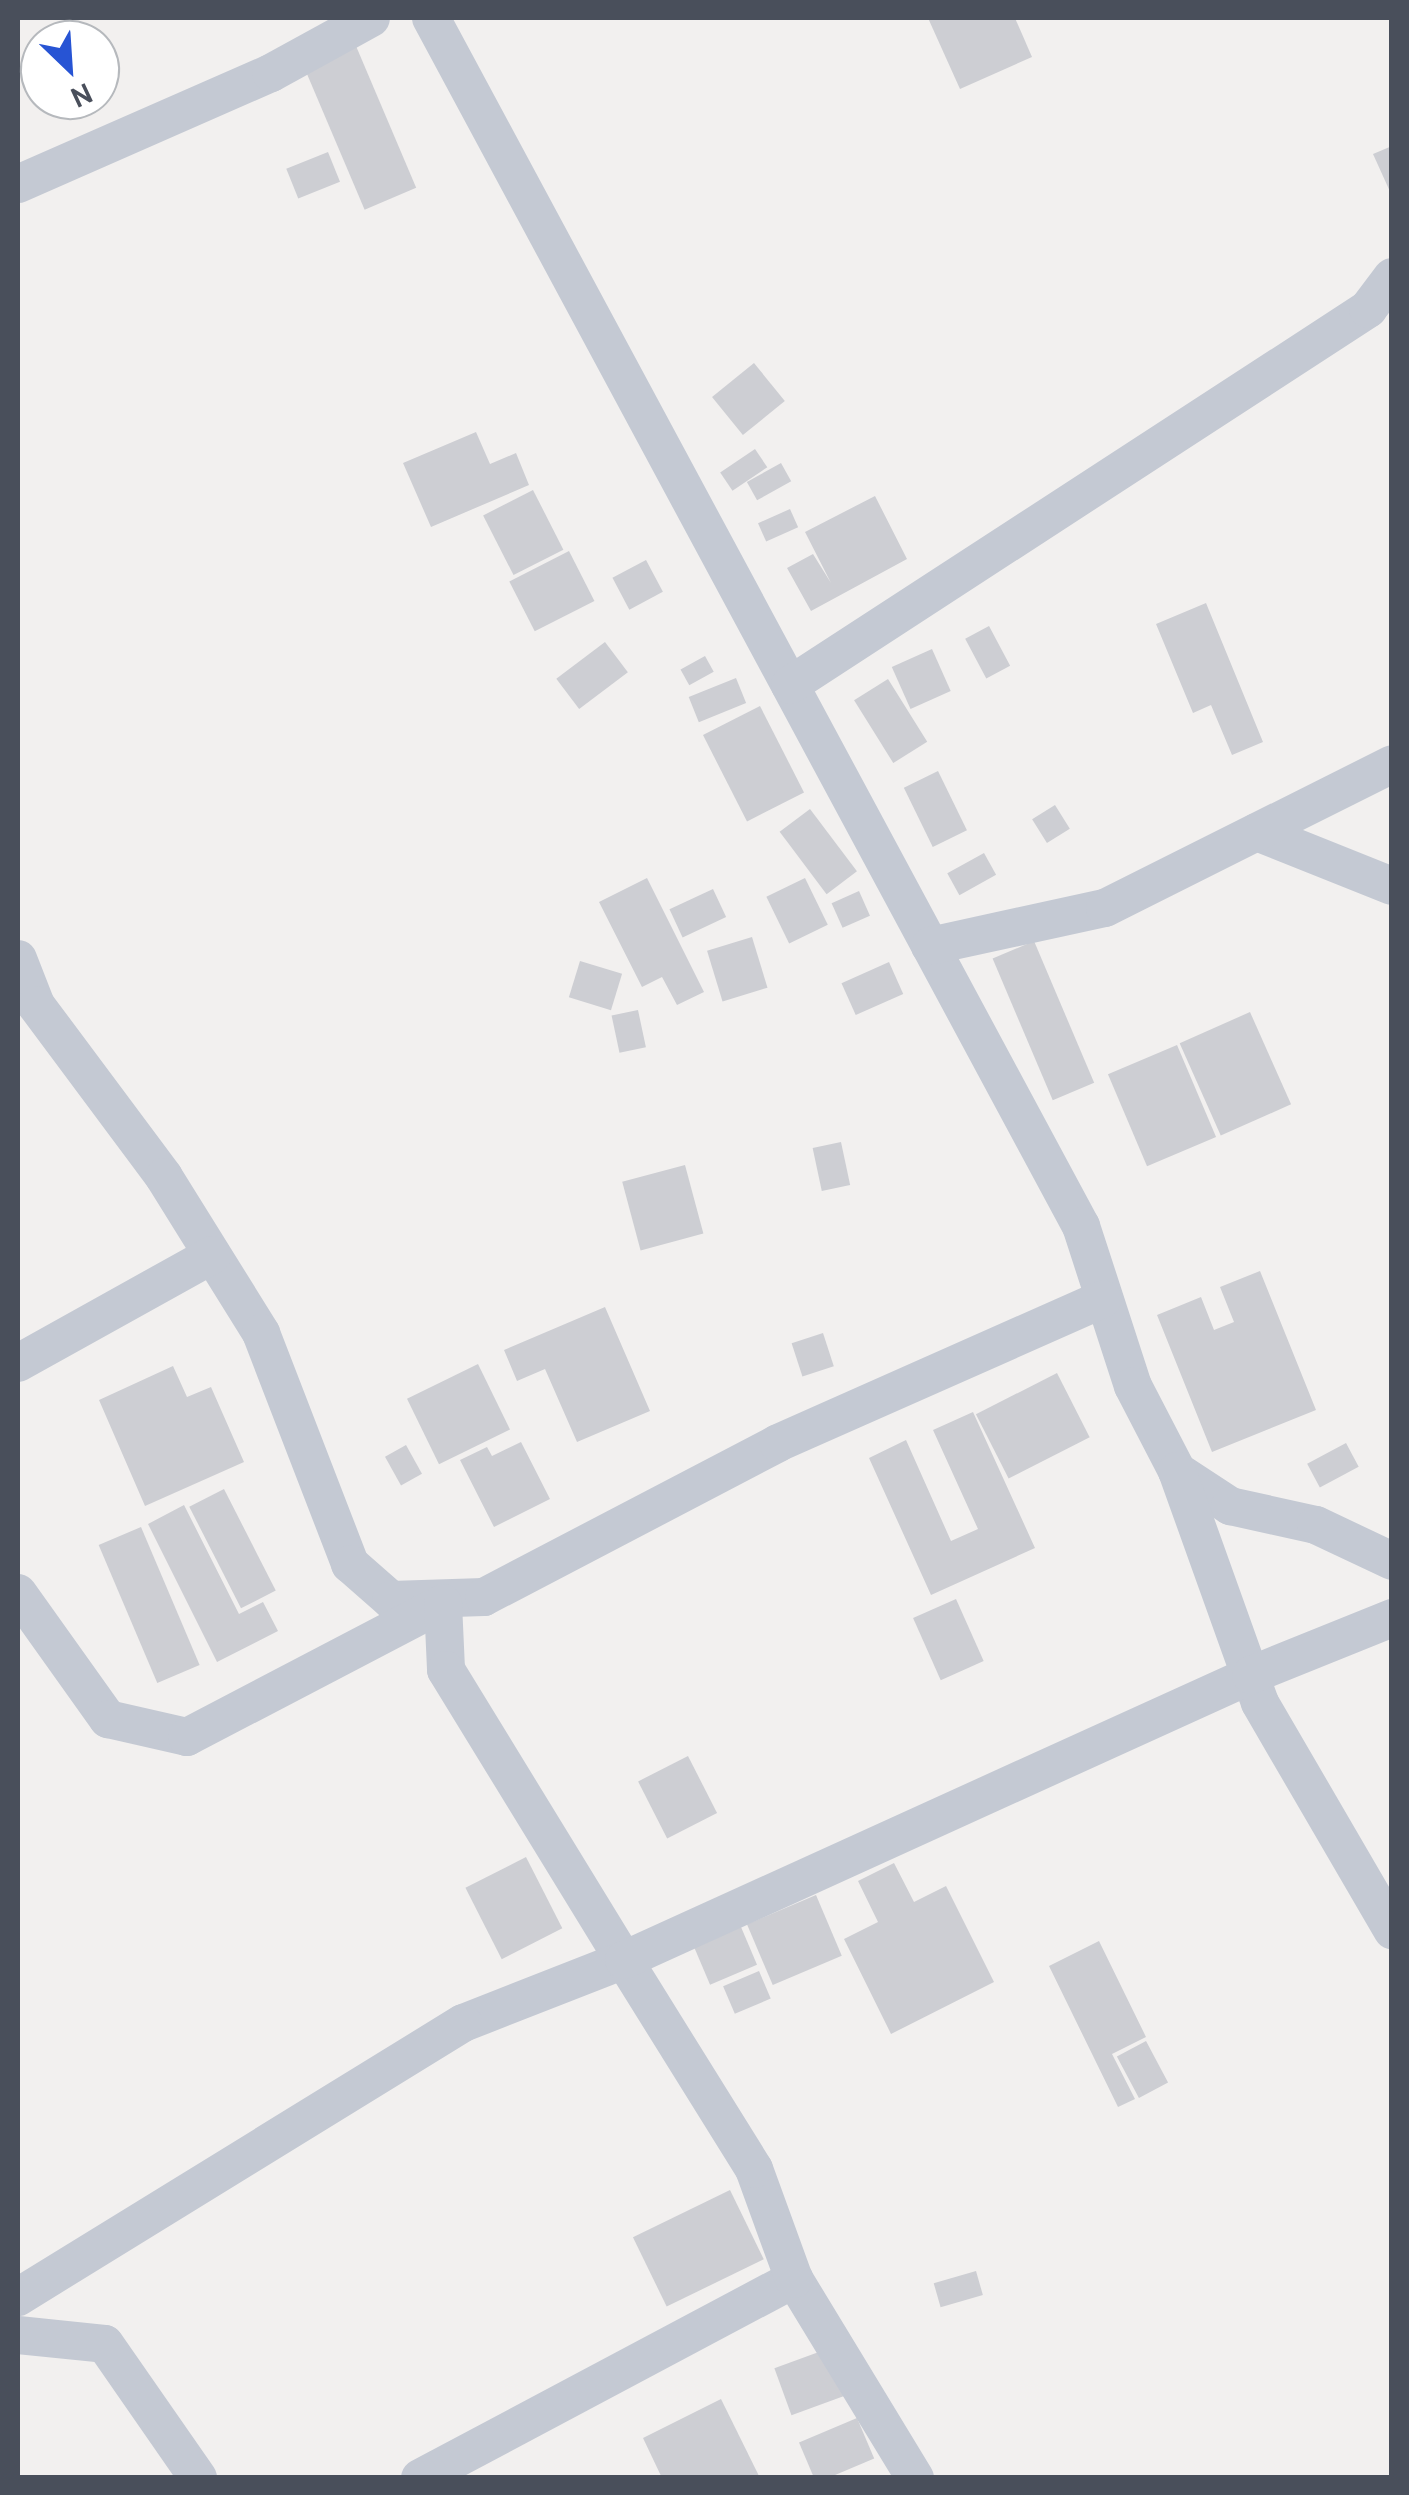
<!DOCTYPE html>
<style>
body{margin:0}
#map{position:relative;width:1409px;height:2495px;overflow:hidden;background:#f2f0ef;font-family:Cabin,sans-serif}
div>[style]{position:absolute}
.building>*{inset:0;background:#cdced3;transform-origin:0 0}
.street>*{height:38px;margin:-19px;padding:0 19px;transform-origin:19px;border-radius:19px;background:#c4c9d3}
span{translate:-50% -50%;white-space:nowrap;text-align:center;line-height:1.15;-webkit-text-stroke:8px #fff;paint-order:stroke}
.frame{position:absolute;inset:0;border:20px solid #494f5b;pointer-events:none}
.north{position:absolute;left:20px;top:20px;width:100px;height:100px;box-sizing:border-box;background:#fff;border:2px solid #b6b9bd;border-radius:50%;rotate:155deg;font-size:28px;font-weight:700;line-height:40px;text-align:center;color:#494f5b}
.north::after{content:'';display:block;margin:auto;width:35px;height:45px;background:#2754d4;clip-path:polygon(50% 0,100% 100%,50% 72%,0 100%)}
</style>
<div id="map">
<div class="building">
<div style="clip-path:polygon(928px 18px,1015px 18px,1032px 57px,960px 89px)"></div>
<div style="left:356px;top:46px;width:154px;height:56px;rotate:67deg"></div>
<div style="clip-path:polygon(1392px 146px,1392px 196px,1373px 154px)"></div>
<div style="left:328px;top:152px;width:32px;height:45px;rotate:68deg"></div>
<div style="left:754px;top:363px;width:49px;height:54px;rotate:51deg"></div>
<div style="clip-path:polygon(476px 432px,490px 464px,516px 453px,529px 485px,431px 527px,403px 463px)"></div>
<div style="left:755px;top:449px;width:22px;height:42px;rotate:56deg"></div>
<div style="left:781px;top:463px;width:21px;height:39px;rotate:61deg"></div>
<div style="left:533px;top:490px;width:67px;height:56px;rotate:63deg"></div>
<div style="clip-path:polygon(875px 496px,907px 559px,811px 611px,787px 568px,813px 554px,831px 583px,805px 532px)"></div>
<div style="left:790px;top:509px;width:20px;height:35px;rotate:66deg"></div>
<div style="left:569px;top:551px;width:56px;height:67px;rotate:63deg"></div>
<div style="left:646px;top:560px;width:36px;height:38px;rotate:62deg"></div>
<div style="clip-path:polygon(1206px 603px,1263px 742px,1232px 755px,1211px 705px,1193px 713px,1156px 624px)"></div>
<div style="left:989px;top:626px;width:45px;height:27px;rotate:62deg"></div>
<div style="left:605px;top:642px;width:38px;height:61px;rotate:53deg"></div>
<div style="left:932px;top:649px;width:46px;height:44px;rotate:66deg"></div>
<div style="left:705px;top:656px;width:18px;height:28px;rotate:61deg"></div>
<div style="left:736px;top:678px;width:27px;height:51px;rotate:68deg"></div>
<div style="left:888px;top:679px;width:74px;height:40px;rotate:58deg"></div>
<div style="left:760px;top:706px;width:97px;height:64px;rotate:63deg"></div>
<div style="left:938px;top:771px;width:66px;height:38px;rotate:64deg"></div>
<div style="left:1055px;top:805px;width:28px;height:27px;rotate:58deg"></div>
<div style="left:810px;top:809px;width:78px;height:38px;rotate:53deg"></div>
<div style="left:984px;top:853px;width:25px;height:42px;rotate:61deg"></div>
<div style="clip-path:polygon(647px 878px,704px 992px,677px 1005px,662px 977px,642px 987px,599px 902px)"></div>
<div style="left:805px;top:878px;width:52px;height:43px;rotate:64deg"></div>
<div style="left:713px;top:889px;width:31px;height:48px;rotate:65deg"></div>
<div style="left:859px;top:891px;width:27px;height:30px;rotate:66deg"></div>
<div style="left:752px;top:937px;width:53px;height:47px;rotate:73deg"></div>
<div style="left:1034px;top:941px;width:154px;height:45px;rotate:67deg"></div>
<div style="left:580px;top:961px;width:44px;height:38px;rotate:17deg"></div>
<div style="left:889px;top:962px;width:35px;height:52px;rotate:66deg"></div>
<div style="left:638px;top:1010px;width:38px;height:27px;rotate:78deg"></div>
<div style="left:1250px;top:1012px;width:101px;height:77px;rotate:66deg"></div>
<div style="left:1177px;top:1045px;width:100px;height:75px;rotate:67deg"></div>
<div style="left:841px;top:1142px;width:44px;height:29px;rotate:78deg"></div>
<div style="left:685px;top:1165px;width:71px;height:65px;rotate:75deg"></div>
<div style="clip-path:polygon(1260px 1271px,1316px 1410px,1212px 1452px,1157px 1315px,1201px 1297px,1214px 1330px,1234px 1322px,1220px 1287px)"></div>
<div style="clip-path:polygon(605px 1307px,650px 1411px,577px 1442px,545px 1369px,517px 1381px,504px 1350px)"></div>
<div style="left:823px;top:1333px;width:35px;height:33px;rotate:72deg"></div>
<div style="left:478px;top:1364px;width:73px;height:79px;rotate:64deg"></div>
<div style="clip-path:polygon(173px 1366px,187px 1397px,211px 1387px,244px 1462px,145px 1506px,99px 1400px)"></div>
<div style="left:1057px;top:1373px;width:72px;height:91px;rotate:63deg"></div>
<div style="clip-path:polygon(973px 1412px,1035px 1548px,931px 1595px,869px 1458px,906px 1440px,951px 1541px,978px 1529px,933px 1430px)"></div>
<div style="clip-path:polygon(521px 1442px,550px 1499px,494px 1527px,460px 1460px,487px 1447px,492px 1456px)"></div>
<div style="left:1346px;top:1443px;width:27px;height:44px;rotate:62deg"></div>
<div style="left:406px;top:1445px;width:33px;height:24px;rotate:61deg"></div>
<div style="left:224px;top:1489px;width:114px;height:39px;rotate:63deg"></div>
<div style="clip-path:polygon(184px 1505px,239px 1614px,263px 1602px,278px 1631px,217px 1662px,148px 1524px)"></div>
<div style="left:141px;top:1527px;width:150px;height:46px;rotate:67deg"></div>
<div style="left:956px;top:1599px;width:68px;height:47px;rotate:66deg"></div>
<div style="left:688px;top:1756px;width:64px;height:56px;rotate:63deg"></div>
<div style="left:526px;top:1857px;width:80px;height:68px;rotate:63deg"></div>
<div style="clip-path:polygon(894px 1863px,914px 1902px,946px 1886px,994px 1982px,891px 2034px,844px 1939px,878px 1922px,858px 1881px)"></div>
<div style="left:816px;top:1895px;width:66px;height:75px;rotate:67deg"></div>
<div style="left:741px;top:1927px;width:41px;height:51px;rotate:67deg"></div>
<div style="clip-path:polygon(1099px 1941px,1146px 2037px,1112px 2054px,1135px 2099px,1118px 2107px,1049px 1966px)"></div>
<div style="left:759px;top:1971px;width:30px;height:39px;rotate:67deg"></div>
<div style="left:1146px;top:2041px;width:47px;height:33px;rotate:62deg"></div>
<div style="left:730px;top:2190px;width:77px;height:108px;rotate:64deg"></div>
<div style="left:976px;top:2271px;width:25px;height:44px;rotate:74deg"></div>
<div style="left:827px;top:2349px;width:50px;height:56px;rotate:70deg"></div>
<div style="clip-path:polygon(721px 2399px,760px 2478px,662px 2478px,643px 2438px)"></div>
<div style="left:857px;top:2418px;width:44px;height:63px;rotate:67deg"></div>
</div>
<div class="street">
<div style="left:431px;top:18px;width:1372px;rotate:61.72deg"></div>
<div style="left:1081px;top:1226px;width:168px;rotate:72deg"></div>
<div style="left:1133px;top:1386px;width:96px;rotate:62.6deg"></div>
<div style="left:1177px;top:1471px;width:64px;rotate:33.4deg"></div>
<div style="left:1230px;top:1506px;width:88px;rotate:12.5deg"></div>
<div style="left:1316px;top:1525px;width:84px;rotate:25.3deg"></div>
<div style="left:18px;top:184px;width:276px;rotate:-23.7deg"></div>
<div style="left:271px;top:73px;width:114px;rotate:-28.8deg"></div>
<div style="left:790px;top:685px;width:690px;rotate:-33.04deg"></div>
<div style="left:1368px;top:309px;width:40px;rotate:-53deg"></div>
<div style="left:1257px;top:832px;width:145px;rotate:21.8deg"></div>
<div style="left:930px;top:946px;width:179px;rotate:-12.3deg"></div>
<div style="left:1105px;top:908px;width:321px;rotate:-26.6deg"></div>
<div style="left:18px;top:959px;width:49px;rotate:68.6deg"></div>
<div style="left:36px;top:1005px;width:214px;rotate:53.3deg"></div>
<div style="left:164px;top:1177px;width:184px;rotate:58.1deg"></div>
<div style="left:261px;top:1333px;width:248px;rotate:68.9deg"></div>
<div style="left:350px;top:1564px;width:55px;rotate:41.3deg"></div>
<div style="left:391px;top:1600px;width:93px;rotate:-1.8deg"></div>
<div style="left:484px;top:1597px;width:332px;rotate:-27.6deg"></div>
<div style="left:778px;top:1443px;width:355px;rotate:-23.9deg"></div>
<div style="left:18px;top:1363px;width:222px;rotate:-29.1deg"></div>
<div style="left:1177px;top:1471px;width:246px;rotate:70.3deg"></div>
<div style="left:1260px;top:1703px;width:263px;rotate:59.8deg"></div>
<div style="left:18px;top:1593px;width:155px;rotate:54.5deg"></div>
<div style="left:108px;top:1719px;width:81px;rotate:12.8deg"></div>
<div style="left:187px;top:1737px;width:289px;rotate:-27.6deg"></div>
<div style="left:443px;top:1603px;width:67px;rotate:87.4deg"></div>
<div style="left:446px;top:1670px;width:340px;rotate:58.5deg"></div>
<div style="left:624px;top:1960px;width:173px;rotate:158.6deg"></div>
<div style="left:463px;top:2023px;width:523px;rotate:148.38deg"></div>
<div style="left:18px;top:2335px;width:87px;rotate:5.9deg"></div>
<div style="left:105px;top:2344px;width:163px;rotate:55.2deg"></div>
<div style="left:420px;top:2478px;width:424px;rotate:-28deg"></div>
<div style="left:915px;top:2478px;width:233px;rotate:-121.3deg"></div>
<div style="left:794px;top:2279px;width:117px;rotate:-110deg"></div>
<div style="left:754px;top:2169px;width:246px;rotate:-121.9deg"></div>
<div style="left:624px;top:1960px;width:689px;rotate:-24.44deg"></div>
<div style="left:1251px;top:1675px;width:152px;rotate:-22deg"></div>
</div>
<div class="frame"></div>
<div class="north">N</div>
</div>
